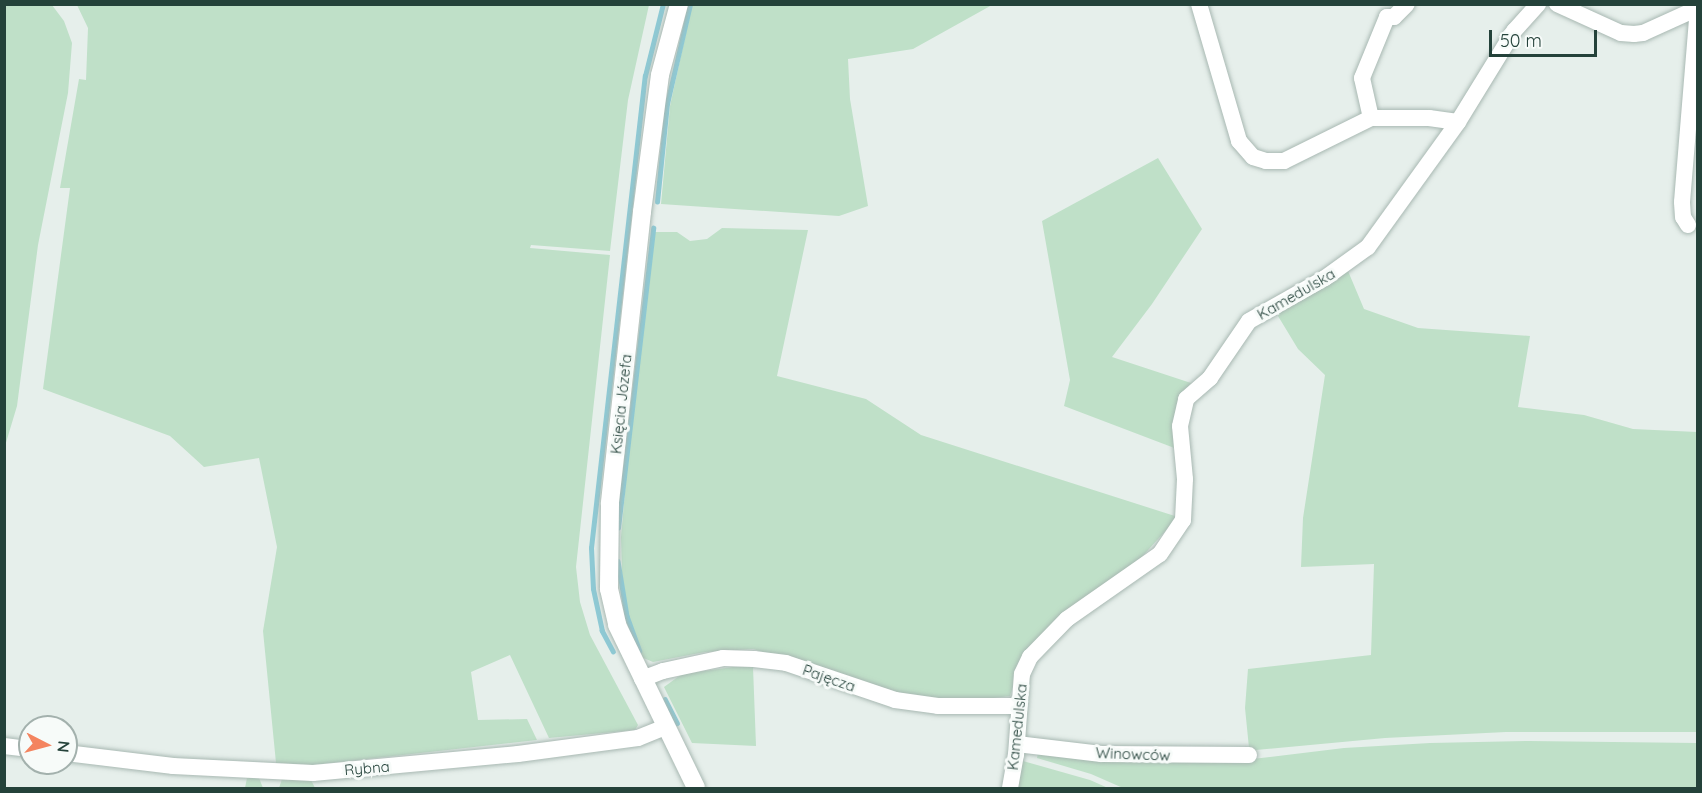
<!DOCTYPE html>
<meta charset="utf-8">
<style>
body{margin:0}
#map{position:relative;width:1702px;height:793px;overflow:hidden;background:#e6efeb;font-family:Quicksand,sans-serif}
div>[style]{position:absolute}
.green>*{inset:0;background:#bfe0c8}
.stream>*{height:4.5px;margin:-2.25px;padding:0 2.25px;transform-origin:2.25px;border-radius:2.25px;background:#8ec9d4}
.roads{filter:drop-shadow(0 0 2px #a8b8b2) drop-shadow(0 0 2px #a8b8b2)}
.minor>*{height:16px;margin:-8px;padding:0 8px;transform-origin:8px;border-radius:8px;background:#fff}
.secondary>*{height:18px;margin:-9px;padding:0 9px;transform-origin:9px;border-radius:9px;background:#fff}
span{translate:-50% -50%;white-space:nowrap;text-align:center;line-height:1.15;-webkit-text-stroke:6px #f7fbf9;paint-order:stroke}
.street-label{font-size:15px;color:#24423a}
.frame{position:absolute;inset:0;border:6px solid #24423a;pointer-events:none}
.north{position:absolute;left:18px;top:715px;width:60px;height:60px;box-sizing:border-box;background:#f7fbf9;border:2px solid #a3b1ad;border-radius:50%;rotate:96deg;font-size:16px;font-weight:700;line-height:24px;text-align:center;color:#24423a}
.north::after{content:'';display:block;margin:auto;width:21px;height:27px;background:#f4845f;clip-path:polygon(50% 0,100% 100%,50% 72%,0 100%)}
.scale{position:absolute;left:1489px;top:30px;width:108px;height:27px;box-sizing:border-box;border:3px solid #24423a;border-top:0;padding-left:8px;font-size:18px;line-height:21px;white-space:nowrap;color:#24423a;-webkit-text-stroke:4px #f7fbf9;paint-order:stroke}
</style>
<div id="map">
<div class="green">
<div style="clip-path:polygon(5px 4px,52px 5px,64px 21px,72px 43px,68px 93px,38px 245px,17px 406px,5px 446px)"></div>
<div style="clip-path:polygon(77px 5px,649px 5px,628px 100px,610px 251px,531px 245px,530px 248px,610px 255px,576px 567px,580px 602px,590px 635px,638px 725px,635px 730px,549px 738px,510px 655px,471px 672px,478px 720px,527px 719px,537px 740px,313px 765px,276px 763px,263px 631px,277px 547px,259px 458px,204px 467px,170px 436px,43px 389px,70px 188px,60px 188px,79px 79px,86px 80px,88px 28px)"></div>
<div style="clip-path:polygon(692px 5px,692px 4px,992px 5px,913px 49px,848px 59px,850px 99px,868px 206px,839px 216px,661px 204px,670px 106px)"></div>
<div style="clip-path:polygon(1158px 158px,1202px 229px,1152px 304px,1112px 357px,1191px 383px,1176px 405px,1177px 449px,1064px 406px,1070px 380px,1042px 221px)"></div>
<div style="clip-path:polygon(722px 228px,808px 230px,777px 376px,866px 399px,921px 435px,1178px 517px,1130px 570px,1021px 661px,1010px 696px,952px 703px,901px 693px,753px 649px,705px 652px,653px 662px,641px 657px,623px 608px,621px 537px,633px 401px,654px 232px,677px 232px,690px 241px,707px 239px)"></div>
<div style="clip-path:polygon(1348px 271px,1364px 309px,1418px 328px,1530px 336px,1518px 407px,1584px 415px,1633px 429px,1697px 432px,1697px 732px,1506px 732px,1385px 738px,1256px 750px,1249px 748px,1245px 708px,1248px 669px,1371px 655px,1374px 564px,1301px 567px,1303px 518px,1325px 375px,1298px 349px,1278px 316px,1280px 306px)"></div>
<div style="clip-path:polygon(733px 667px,753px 667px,756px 746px,692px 743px,664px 687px,682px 674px)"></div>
<div style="clip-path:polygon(1529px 741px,1697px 743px,1698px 788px,1123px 788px,1091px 774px,1037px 758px,1038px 753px,1244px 760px,1344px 748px,1430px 743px)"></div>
<div style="clip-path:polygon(1023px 761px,1090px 780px,1108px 788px,1016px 788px)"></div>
<div style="clip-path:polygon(247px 778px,259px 778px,263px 788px,245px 788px)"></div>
<div style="clip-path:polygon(282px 779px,311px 780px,315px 788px,279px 788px)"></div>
</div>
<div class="stream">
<div style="left:657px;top:202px;width:99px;rotate:-84.2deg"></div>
<div style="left:667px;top:104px;width:103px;rotate:-77deg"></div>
<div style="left:618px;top:528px;width:302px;rotate:-83.3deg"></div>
<div style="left:618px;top:561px;width:56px;rotate:80.7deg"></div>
<div style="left:627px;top:616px;width:37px;rotate:70deg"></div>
<div style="left:613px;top:652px;width:24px;rotate:-118deg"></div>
<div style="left:602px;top:631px;width:43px;rotate:-102.1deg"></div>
<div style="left:593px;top:589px;width:41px;rotate:-92.8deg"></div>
<div style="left:591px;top:548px;width:475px;rotate:-83.5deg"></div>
<div style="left:645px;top:76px;width:74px;rotate:-76deg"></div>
<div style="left:665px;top:699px;width:27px;rotate:63deg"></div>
</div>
<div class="roads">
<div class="minor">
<div style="left:1199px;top:4px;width:143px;rotate:73.7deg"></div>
<div style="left:1239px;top:141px;width:21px;rotate:49deg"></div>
<div style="left:1253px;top:157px;width:14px;rotate:17deg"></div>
<div style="left:1266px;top:161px;width:18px"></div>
<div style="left:1284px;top:161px;width:97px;rotate:-26.3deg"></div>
<div style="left:1371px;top:118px;width:58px"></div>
<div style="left:1429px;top:118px;width:29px;rotate:8deg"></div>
<div style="left:1557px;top:4px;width:70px;rotate:24.4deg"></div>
<div style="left:1621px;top:33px;width:13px;rotate:4deg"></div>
<div style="left:1634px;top:34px;width:9px;rotate:-6deg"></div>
<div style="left:1643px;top:33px;width:60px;rotate:-24.4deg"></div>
<div style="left:1371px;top:118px;width:41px;rotate:-102.7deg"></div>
<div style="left:1362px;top:78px;width:66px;rotate:-67.7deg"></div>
<div style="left:1387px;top:17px;width:7px"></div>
<div style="left:1394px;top:17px;width:18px;rotate:-45deg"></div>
<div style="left:1688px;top:225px;width:9px;rotate:-122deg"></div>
<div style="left:1683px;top:217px;width:15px;rotate:-94deg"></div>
<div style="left:1682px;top:202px;width:194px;rotate:-85.3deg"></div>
<div style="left:642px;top:679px;width:22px;rotate:-21deg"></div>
<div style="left:663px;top:671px;width:61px;rotate:-12.2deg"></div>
<div style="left:723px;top:658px;width:31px;rotate:2deg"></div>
<div style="left:754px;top:659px;width:32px;rotate:7deg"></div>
<div style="left:786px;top:663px;width:115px;rotate:18.7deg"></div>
<div style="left:895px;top:700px;width:43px;rotate:7.9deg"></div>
<div style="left:938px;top:706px;width:80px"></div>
<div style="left:1017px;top:744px;width:85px;rotate:6.8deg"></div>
<div style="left:1101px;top:754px;width:148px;rotate:0.4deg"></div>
<div style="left:4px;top:746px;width:26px;rotate:7deg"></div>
<div style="left:66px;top:753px;width:108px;rotate:6.9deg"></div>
<div style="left:173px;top:766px;width:140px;rotate:2.9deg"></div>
<div style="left:313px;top:773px;width:206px;rotate:-5.3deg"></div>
<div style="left:518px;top:754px;width:121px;rotate:-7.6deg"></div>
<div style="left:638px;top:738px;width:29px;rotate:-22deg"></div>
<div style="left:1010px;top:788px;width:34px;rotate:-80deg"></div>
<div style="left:1016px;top:755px;width:81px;rotate:-85.8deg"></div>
<div style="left:1022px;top:674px;width:19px;rotate:-65deg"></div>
<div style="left:1030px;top:657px;width:53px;rotate:-45.8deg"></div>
<div style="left:1067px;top:619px;width:113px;rotate:-35deg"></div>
<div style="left:1160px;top:554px;width:41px;rotate:-55.9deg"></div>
<div style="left:1183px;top:520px;width:41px;rotate:-87.2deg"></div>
<div style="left:1185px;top:479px;width:53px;rotate:-95.4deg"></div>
<div style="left:1180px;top:426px;width:28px;rotate:-77deg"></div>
<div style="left:1186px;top:399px;width:32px;rotate:-41deg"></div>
<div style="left:1210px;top:378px;width:69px;rotate:-55.6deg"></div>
<div style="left:1249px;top:321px;width:87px;rotate:-29.5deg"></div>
<div style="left:1325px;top:278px;width:53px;rotate:-35.8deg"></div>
<div style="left:1368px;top:247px;width:154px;rotate:-54.2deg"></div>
<div style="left:1458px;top:122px;width:107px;rotate:-58.4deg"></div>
<div style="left:1514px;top:31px;width:36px;rotate:-48deg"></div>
</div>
<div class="secondary">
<div style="left:679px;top:4px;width:73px;rotate:105deg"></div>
<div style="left:660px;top:75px;width:138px;rotate:97.5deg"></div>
<div style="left:642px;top:212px;width:294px;rotate:96.3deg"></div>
<div style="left:610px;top:504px;width:85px;rotate:90.7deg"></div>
<div style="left:609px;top:589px;width:37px;rotate:77deg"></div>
<div style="left:617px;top:625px;width:181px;rotate:64.1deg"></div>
</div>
</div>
<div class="street-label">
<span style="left:1296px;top:294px;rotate:-30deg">Kamedulska</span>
<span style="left:621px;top:404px;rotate:-84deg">Księcia Józefa</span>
<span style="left:829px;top:678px;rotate:19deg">Pajęcza</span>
<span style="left:1017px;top:727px;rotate:-84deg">Kamedulska</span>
<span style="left:1133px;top:754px;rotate:2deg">Winowców</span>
<span style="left:367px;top:768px;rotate:-5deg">Rybna</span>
</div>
<div class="frame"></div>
<div class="north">N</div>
<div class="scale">50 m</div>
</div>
